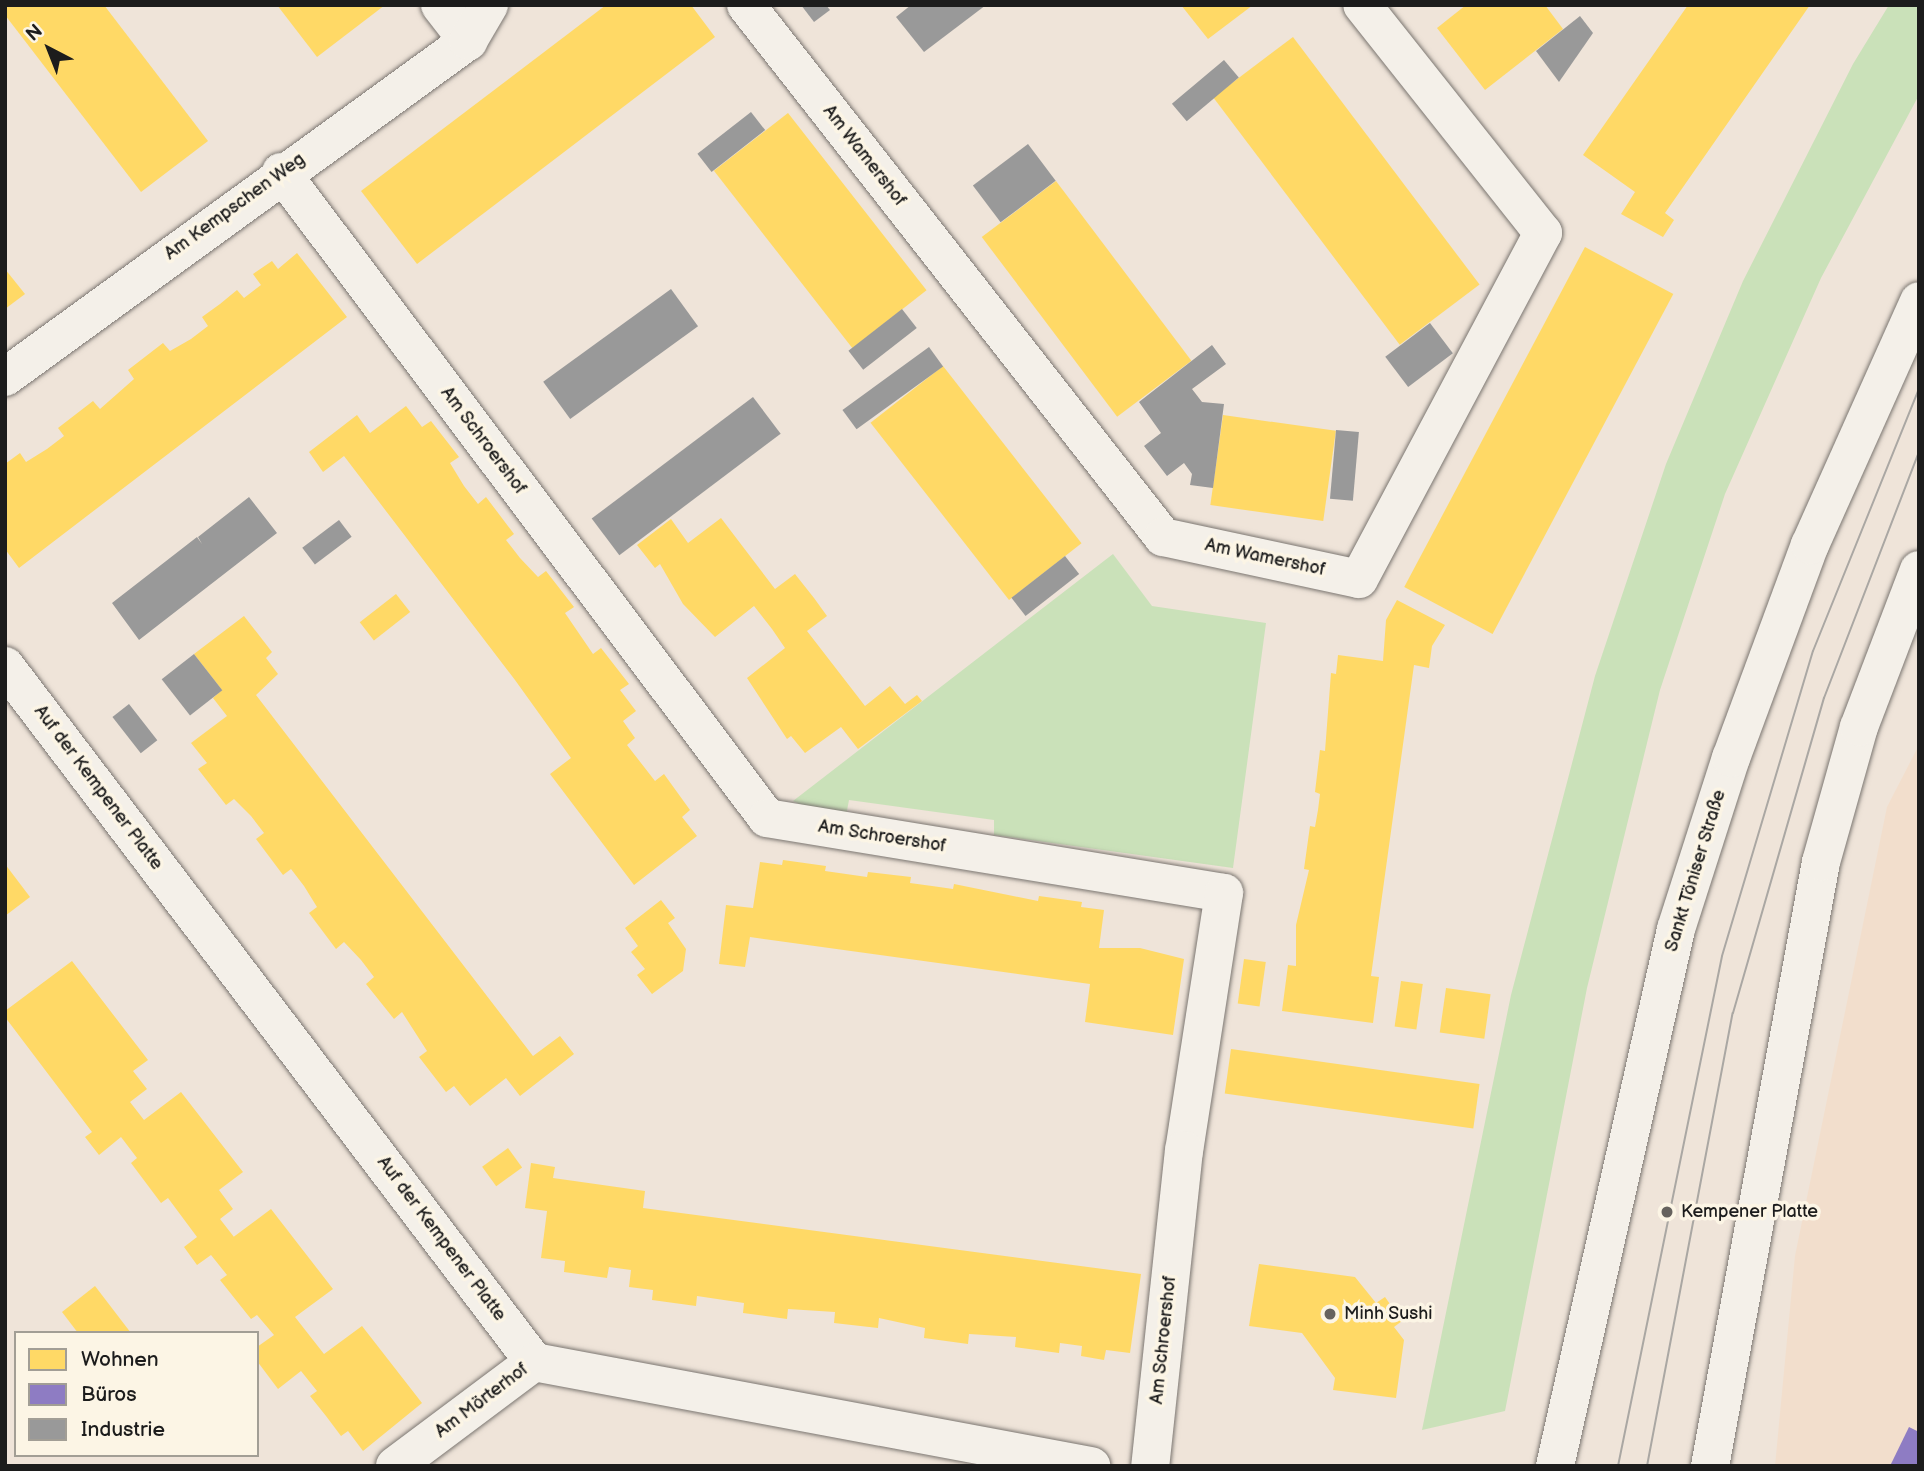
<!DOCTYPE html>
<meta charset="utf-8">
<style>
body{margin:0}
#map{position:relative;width:1924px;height:1471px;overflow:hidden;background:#efe4d9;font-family:"Balsamiq Sans",sans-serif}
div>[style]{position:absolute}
.built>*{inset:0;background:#f2decc}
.green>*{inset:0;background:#cae1b9}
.homes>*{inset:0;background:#ffd966;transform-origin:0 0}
.offices>*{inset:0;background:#8e7cc3}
.industry>*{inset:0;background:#999;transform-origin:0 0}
.roads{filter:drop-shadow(0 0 2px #7b7671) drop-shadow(0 0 2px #7b7671)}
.minor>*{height:38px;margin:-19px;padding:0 19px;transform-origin:19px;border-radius:19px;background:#f4f0e9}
.secondary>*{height:38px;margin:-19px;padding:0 19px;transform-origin:19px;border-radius:19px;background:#f4f0e9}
.tram>*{height:2px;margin:-1px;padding:0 1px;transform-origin:1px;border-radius:1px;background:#aaa7a3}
.dots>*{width:19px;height:19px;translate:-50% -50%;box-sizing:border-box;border:4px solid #fcf5e5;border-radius:50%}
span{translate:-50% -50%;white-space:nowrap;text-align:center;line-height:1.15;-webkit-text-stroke:7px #fcf5e5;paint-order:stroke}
.street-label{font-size:18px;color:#1c1c1c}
.poi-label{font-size:18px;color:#1c1c1c}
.left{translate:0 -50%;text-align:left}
.frame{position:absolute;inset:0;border:7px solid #1c1c1c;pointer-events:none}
.legend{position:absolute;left:14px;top:1331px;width:245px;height:126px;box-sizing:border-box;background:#fcf5e5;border:2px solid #a29e95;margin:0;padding:9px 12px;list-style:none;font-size:21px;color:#1c1c1c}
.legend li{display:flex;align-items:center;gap:14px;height:35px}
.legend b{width:35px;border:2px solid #a29e95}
.north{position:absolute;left:14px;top:14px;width:70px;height:70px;-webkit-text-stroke:5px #fcf5e5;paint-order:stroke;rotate:318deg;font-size:19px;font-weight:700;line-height:28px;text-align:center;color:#1c1c1c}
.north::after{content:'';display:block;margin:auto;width:24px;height:32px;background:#1c1c1c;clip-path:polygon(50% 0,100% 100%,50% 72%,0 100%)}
</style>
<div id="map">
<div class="built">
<div style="clip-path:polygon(1919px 745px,1919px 1466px,1775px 1466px,1795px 1256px,1887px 807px)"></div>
</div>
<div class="green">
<div style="clip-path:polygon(1889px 5px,1919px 5px,1919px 95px,1821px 278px,1725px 494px,1660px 690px,1587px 988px,1505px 1411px,1422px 1430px,1511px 995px,1595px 676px,1666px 464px,1743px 281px,1853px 64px)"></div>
<div style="clip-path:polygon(1113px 554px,1152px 606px,1266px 623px,1233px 868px,994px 835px,994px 820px,849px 800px,846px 816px,817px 812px,793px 801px)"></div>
</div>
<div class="homes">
<div style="clip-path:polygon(5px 5px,104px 5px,208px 141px,141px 192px,5px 15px)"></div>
<div style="clip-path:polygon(277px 5px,385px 5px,317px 57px)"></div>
<div style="clip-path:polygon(606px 5px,691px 5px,715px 37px,417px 264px,361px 191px)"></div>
<div style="clip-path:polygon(1181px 5px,1253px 5px,1208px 39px)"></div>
<div style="clip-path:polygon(1466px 5px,1545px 5px,1563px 29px,1485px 90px,1437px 28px)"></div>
<div style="clip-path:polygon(1688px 5px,1810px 5px,1665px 213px,1674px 220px,1663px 237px,1621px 214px,1635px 192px,1583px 155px)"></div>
<div style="left:1293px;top:37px;width:310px;height:100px;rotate:53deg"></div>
<div style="left:788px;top:113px;width:225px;height:94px;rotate:52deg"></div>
<div style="left:1056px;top:181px;width:225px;height:93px;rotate:53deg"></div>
<div style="left:1585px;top:247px;width:100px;height:385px;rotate:28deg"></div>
<div style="clip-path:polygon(297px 253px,347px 317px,19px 568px,5px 549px,5px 464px,20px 453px,26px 462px,47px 449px,64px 436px,58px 428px,93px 401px,100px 409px,134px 379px,128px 370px,163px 343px,170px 351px,191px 339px,208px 326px,202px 317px,220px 304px,237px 290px,244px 298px,261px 285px,253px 274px,272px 261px,278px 269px)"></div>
<div style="clip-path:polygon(5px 269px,25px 294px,5px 309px)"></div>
<div style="left:943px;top:366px;width:225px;height:92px;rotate:52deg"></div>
<div style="clip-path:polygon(406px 406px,422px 427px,431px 421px,459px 457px,450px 463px,464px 486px,478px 504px,486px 497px,514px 534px,506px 540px,520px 558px,538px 577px,546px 571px,574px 607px,565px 613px,593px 654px,601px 648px,629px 684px,620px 690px,636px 711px,623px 721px,635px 738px,627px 745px,655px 781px,664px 774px,690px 810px,682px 817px,697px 836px,634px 885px,550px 774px,571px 758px,515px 680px,344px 456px,323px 472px,309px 452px,357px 415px,370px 433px)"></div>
<div style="left:1223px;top:415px;width:114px;height:91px;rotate:8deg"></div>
<div style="clip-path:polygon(721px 518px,775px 589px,795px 574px,814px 598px,827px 616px,807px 631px,865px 706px,890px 686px,905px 704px,917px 695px,922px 701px,858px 749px,841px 727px,805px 753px,791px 736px,787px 739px,747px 678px,785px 648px,772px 629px,754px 606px,715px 637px,683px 604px,660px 564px,655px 568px,637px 545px,671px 519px,688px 543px)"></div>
<div style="left:396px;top:594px;width:23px;height:46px;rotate:52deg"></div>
<div style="clip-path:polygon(1397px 600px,1445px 625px,1432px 646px,1429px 668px,1414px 665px,1371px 976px,1379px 977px,1373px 1023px,1282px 1011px,1288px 965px,1296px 966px,1296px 925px,1309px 870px,1304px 869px,1310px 826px,1315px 827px,1318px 810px,1320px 794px,1315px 792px,1320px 750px,1325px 751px,1331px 673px,1336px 674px,1338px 655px,1383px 661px,1386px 620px)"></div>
<div style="clip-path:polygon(244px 616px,272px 652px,266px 658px,278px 674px,256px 695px,533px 1056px,560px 1036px,574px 1054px,520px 1096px,506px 1078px,470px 1106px,454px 1086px,446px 1092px,419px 1057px,427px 1051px,402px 1012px,394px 1019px,366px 984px,374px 977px,361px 960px,344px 942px,336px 949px,309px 913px,317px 907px,304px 886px,291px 869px,283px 875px,256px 839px,264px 833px,251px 816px,234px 799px,226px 805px,198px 769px,207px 763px,191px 743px,227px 716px,213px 698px,222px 690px,194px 654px)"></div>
<div style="clip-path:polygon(783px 860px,826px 866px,825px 871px,867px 877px,868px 872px,911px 877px,910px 883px,932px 886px,953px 889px,954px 884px,1038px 901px,1039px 896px,1082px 902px,1081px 907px,1104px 910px,1099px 948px,1140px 948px,1184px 959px,1173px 1035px,1085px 1022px,1090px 984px,750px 937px,745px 967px,719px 964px,726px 905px,753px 908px,760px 862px,782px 865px)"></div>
<div style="clip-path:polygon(5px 864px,30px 897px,5px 916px)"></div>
<div style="clip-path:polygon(661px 900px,675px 918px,668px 923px,686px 949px,683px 971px,652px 994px,637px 975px,645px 969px,631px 952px,638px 946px,625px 928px)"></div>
<div style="left:1244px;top:959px;width:22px;height:45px;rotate:8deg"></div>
<div style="clip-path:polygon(72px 961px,148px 1060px,133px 1071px,147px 1089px,130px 1102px,144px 1120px,181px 1092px,243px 1172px,219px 1190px,233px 1209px,220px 1219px,234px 1237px,228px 1241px,271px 1209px,333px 1289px,295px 1317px,324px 1354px,362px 1326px,422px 1403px,363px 1451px,348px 1431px,341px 1436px,326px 1416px,310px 1396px,317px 1391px,301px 1371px,278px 1389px,257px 1361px,257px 1347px,274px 1335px,257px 1315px,251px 1319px,220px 1280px,227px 1275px,211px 1255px,197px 1265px,184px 1247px,197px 1237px,168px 1198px,161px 1203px,131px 1163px,137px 1158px,121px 1137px,99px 1155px,85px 1137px,92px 1132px,5px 1017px,5px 1011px)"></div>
<div style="left:1401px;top:981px;width:22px;height:46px;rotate:8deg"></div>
<div style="left:1446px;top:988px;width:45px;height:45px;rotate:8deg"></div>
<div style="left:1231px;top:1049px;width:251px;height:45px;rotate:8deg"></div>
<div style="left:508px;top:1148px;width:24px;height:32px;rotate:54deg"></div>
<div style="clip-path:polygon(531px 1163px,555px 1167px,553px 1178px,645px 1191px,643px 1208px,1141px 1274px,1130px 1353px,1106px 1350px,1104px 1360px,1081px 1356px,1082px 1346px,1060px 1343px,1059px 1353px,1015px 1347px,1016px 1337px,969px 1334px,968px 1344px,924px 1338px,925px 1328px,879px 1318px,878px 1328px,834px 1323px,835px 1312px,788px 1309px,787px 1319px,743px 1313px,744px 1303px,697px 1296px,696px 1306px,652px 1300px,653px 1290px,629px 1287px,631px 1270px,609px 1267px,607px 1278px,564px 1272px,565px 1261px,541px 1258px,547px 1211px,525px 1208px)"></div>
<div style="clip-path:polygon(1259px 1264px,1355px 1277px,1376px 1303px,1385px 1297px,1402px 1321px,1394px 1327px,1404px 1340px,1396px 1398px,1333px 1390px,1335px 1378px,1302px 1333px,1249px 1326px)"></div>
<div style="clip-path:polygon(95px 1286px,131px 1333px,78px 1333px,62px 1312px)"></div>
</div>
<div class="offices">
<div style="clip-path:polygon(1909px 1427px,1919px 1432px,1919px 1466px,1890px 1466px)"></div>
</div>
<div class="industry">
<div style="clip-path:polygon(801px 5px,826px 5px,830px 10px,814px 22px)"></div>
<div style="clip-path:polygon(911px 5px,986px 5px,924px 52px,896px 17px)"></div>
<div style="clip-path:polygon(1580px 16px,1593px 33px,1559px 82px,1536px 51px)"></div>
<div style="left:1224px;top:60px;width:23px;height:68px;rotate:50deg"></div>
<div style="left:751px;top:112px;width:23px;height:68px;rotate:52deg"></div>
<div style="left:1028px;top:144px;width:46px;height:69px;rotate:53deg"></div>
<div style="left:671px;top:289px;width:46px;height:158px;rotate:54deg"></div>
<div style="left:902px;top:309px;width:24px;height:68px;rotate:52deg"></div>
<div style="left:1430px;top:323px;width:38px;height:56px;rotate:53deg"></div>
<div style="clip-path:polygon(1212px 345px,1226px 364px,1192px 389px,1202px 402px,1224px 404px,1213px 488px,1190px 485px,1192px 474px,1184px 463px,1167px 476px,1144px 446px,1161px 433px,1139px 402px)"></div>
<div style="left:929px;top:347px;width:24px;height:107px;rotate:54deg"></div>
<div style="left:753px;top:397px;width:46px;height:202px;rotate:53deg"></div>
<div style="left:1336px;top:430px;width:23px;height:69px;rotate:5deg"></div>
<div style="clip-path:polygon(249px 497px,277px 533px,139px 640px,112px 603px,197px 537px,202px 544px,198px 537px)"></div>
<div style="left:339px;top:520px;width:21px;height:46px;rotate:53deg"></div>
<div style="left:1065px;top:556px;width:23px;height:68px;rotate:52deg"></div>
<div style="left:194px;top:654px;width:46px;height:41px;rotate:52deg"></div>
<div style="left:129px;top:704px;width:46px;height:21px;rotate:52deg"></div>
</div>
<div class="roads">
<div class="minor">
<div style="left:440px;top:5px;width:46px;rotate:52.1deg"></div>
<div style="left:746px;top:5px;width:676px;rotate:51.91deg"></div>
<div style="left:1163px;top:537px;width:200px;rotate:12.1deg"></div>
<div style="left:1359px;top:579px;width:392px;rotate:-62deg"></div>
<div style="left:1543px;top:233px;width:291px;rotate:-128.4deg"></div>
<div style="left:281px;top:172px;width:808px;rotate:53.05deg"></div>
<div style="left:767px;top:818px;width:463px;rotate:9.3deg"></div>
<div style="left:1224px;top:893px;width:260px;rotate:98.8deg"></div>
<div style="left:1184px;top:1150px;width:318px;rotate:96.1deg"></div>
<div style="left:5px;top:377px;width:572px;rotate:-35.97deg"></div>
<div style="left:468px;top:41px;width:42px;rotate:-59.7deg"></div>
<div style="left:5px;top:666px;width:874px;rotate:52.76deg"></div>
<div style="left:534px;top:1362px;width:567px;rotate:10.58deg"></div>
<div style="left:395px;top:1466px;width:174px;rotate:-36.8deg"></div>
</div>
<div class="secondary">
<div style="left:1555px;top:1466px;width:550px;rotate:-77.3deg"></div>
<div style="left:1676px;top:929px;width:180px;rotate:-72.2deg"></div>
<div style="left:1731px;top:758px;width:227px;rotate:-69.7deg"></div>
<div style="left:1810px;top:545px;width:267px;rotate:-65.9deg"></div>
<div style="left:1710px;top:1466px;width:614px;rotate:-79.59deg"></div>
<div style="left:1821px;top:862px;width:140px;rotate:-74.3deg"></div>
<div style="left:1859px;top:727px;width:168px;rotate:-69.1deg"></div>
</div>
</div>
<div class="tram">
<div style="left:1618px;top:1466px;width:520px;rotate:-78.47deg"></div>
<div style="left:1722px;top:956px;width:318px;rotate:-73.4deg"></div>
<div style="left:1813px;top:651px;width:283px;rotate:-68deg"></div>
<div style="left:1647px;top:1466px;width:461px;rotate:-79.3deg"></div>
<div style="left:1733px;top:1013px;width:328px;rotate:-73.9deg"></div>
<div style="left:1824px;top:698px;width:264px;rotate:-68.9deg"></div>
</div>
<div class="dots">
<div style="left:1667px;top:1212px;background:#66625e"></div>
<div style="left:1330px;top:1314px;background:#66625e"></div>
</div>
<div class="street-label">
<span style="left:864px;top:156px;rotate:52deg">Am Wamershof</span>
<span style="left:235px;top:207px;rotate:-36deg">Am Kempschen Weg</span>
<span style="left:483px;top:441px;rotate:53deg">Am Schroershof</span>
<span style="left:1265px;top:558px;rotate:12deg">Am Wamershof</span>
<span style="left:98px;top:788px;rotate:53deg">Auf der Kempener Platte</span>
<span style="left:882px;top:837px;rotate:9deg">Am Schroershof</span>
<span style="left:1696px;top:871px;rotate:-73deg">Sankt Töniser Straße</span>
<span style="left:441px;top:1239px;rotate:53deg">Auf der Kempener Platte</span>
<span style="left:1164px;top:1340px;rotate:-84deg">Am Schroershof</span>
<span style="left:482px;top:1401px;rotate:-37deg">Am Mörterhof</span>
</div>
<div class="poi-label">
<span class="left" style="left:1681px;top:1212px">Kempener Platte</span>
<span class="left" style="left:1344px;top:1314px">Minh Sushi</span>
</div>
<div class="frame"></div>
<ul class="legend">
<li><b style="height:19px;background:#ffd966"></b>Wohnen</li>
<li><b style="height:19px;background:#8e7cc3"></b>Büros</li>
<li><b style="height:19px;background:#999"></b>Industrie</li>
</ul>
<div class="north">N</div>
</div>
